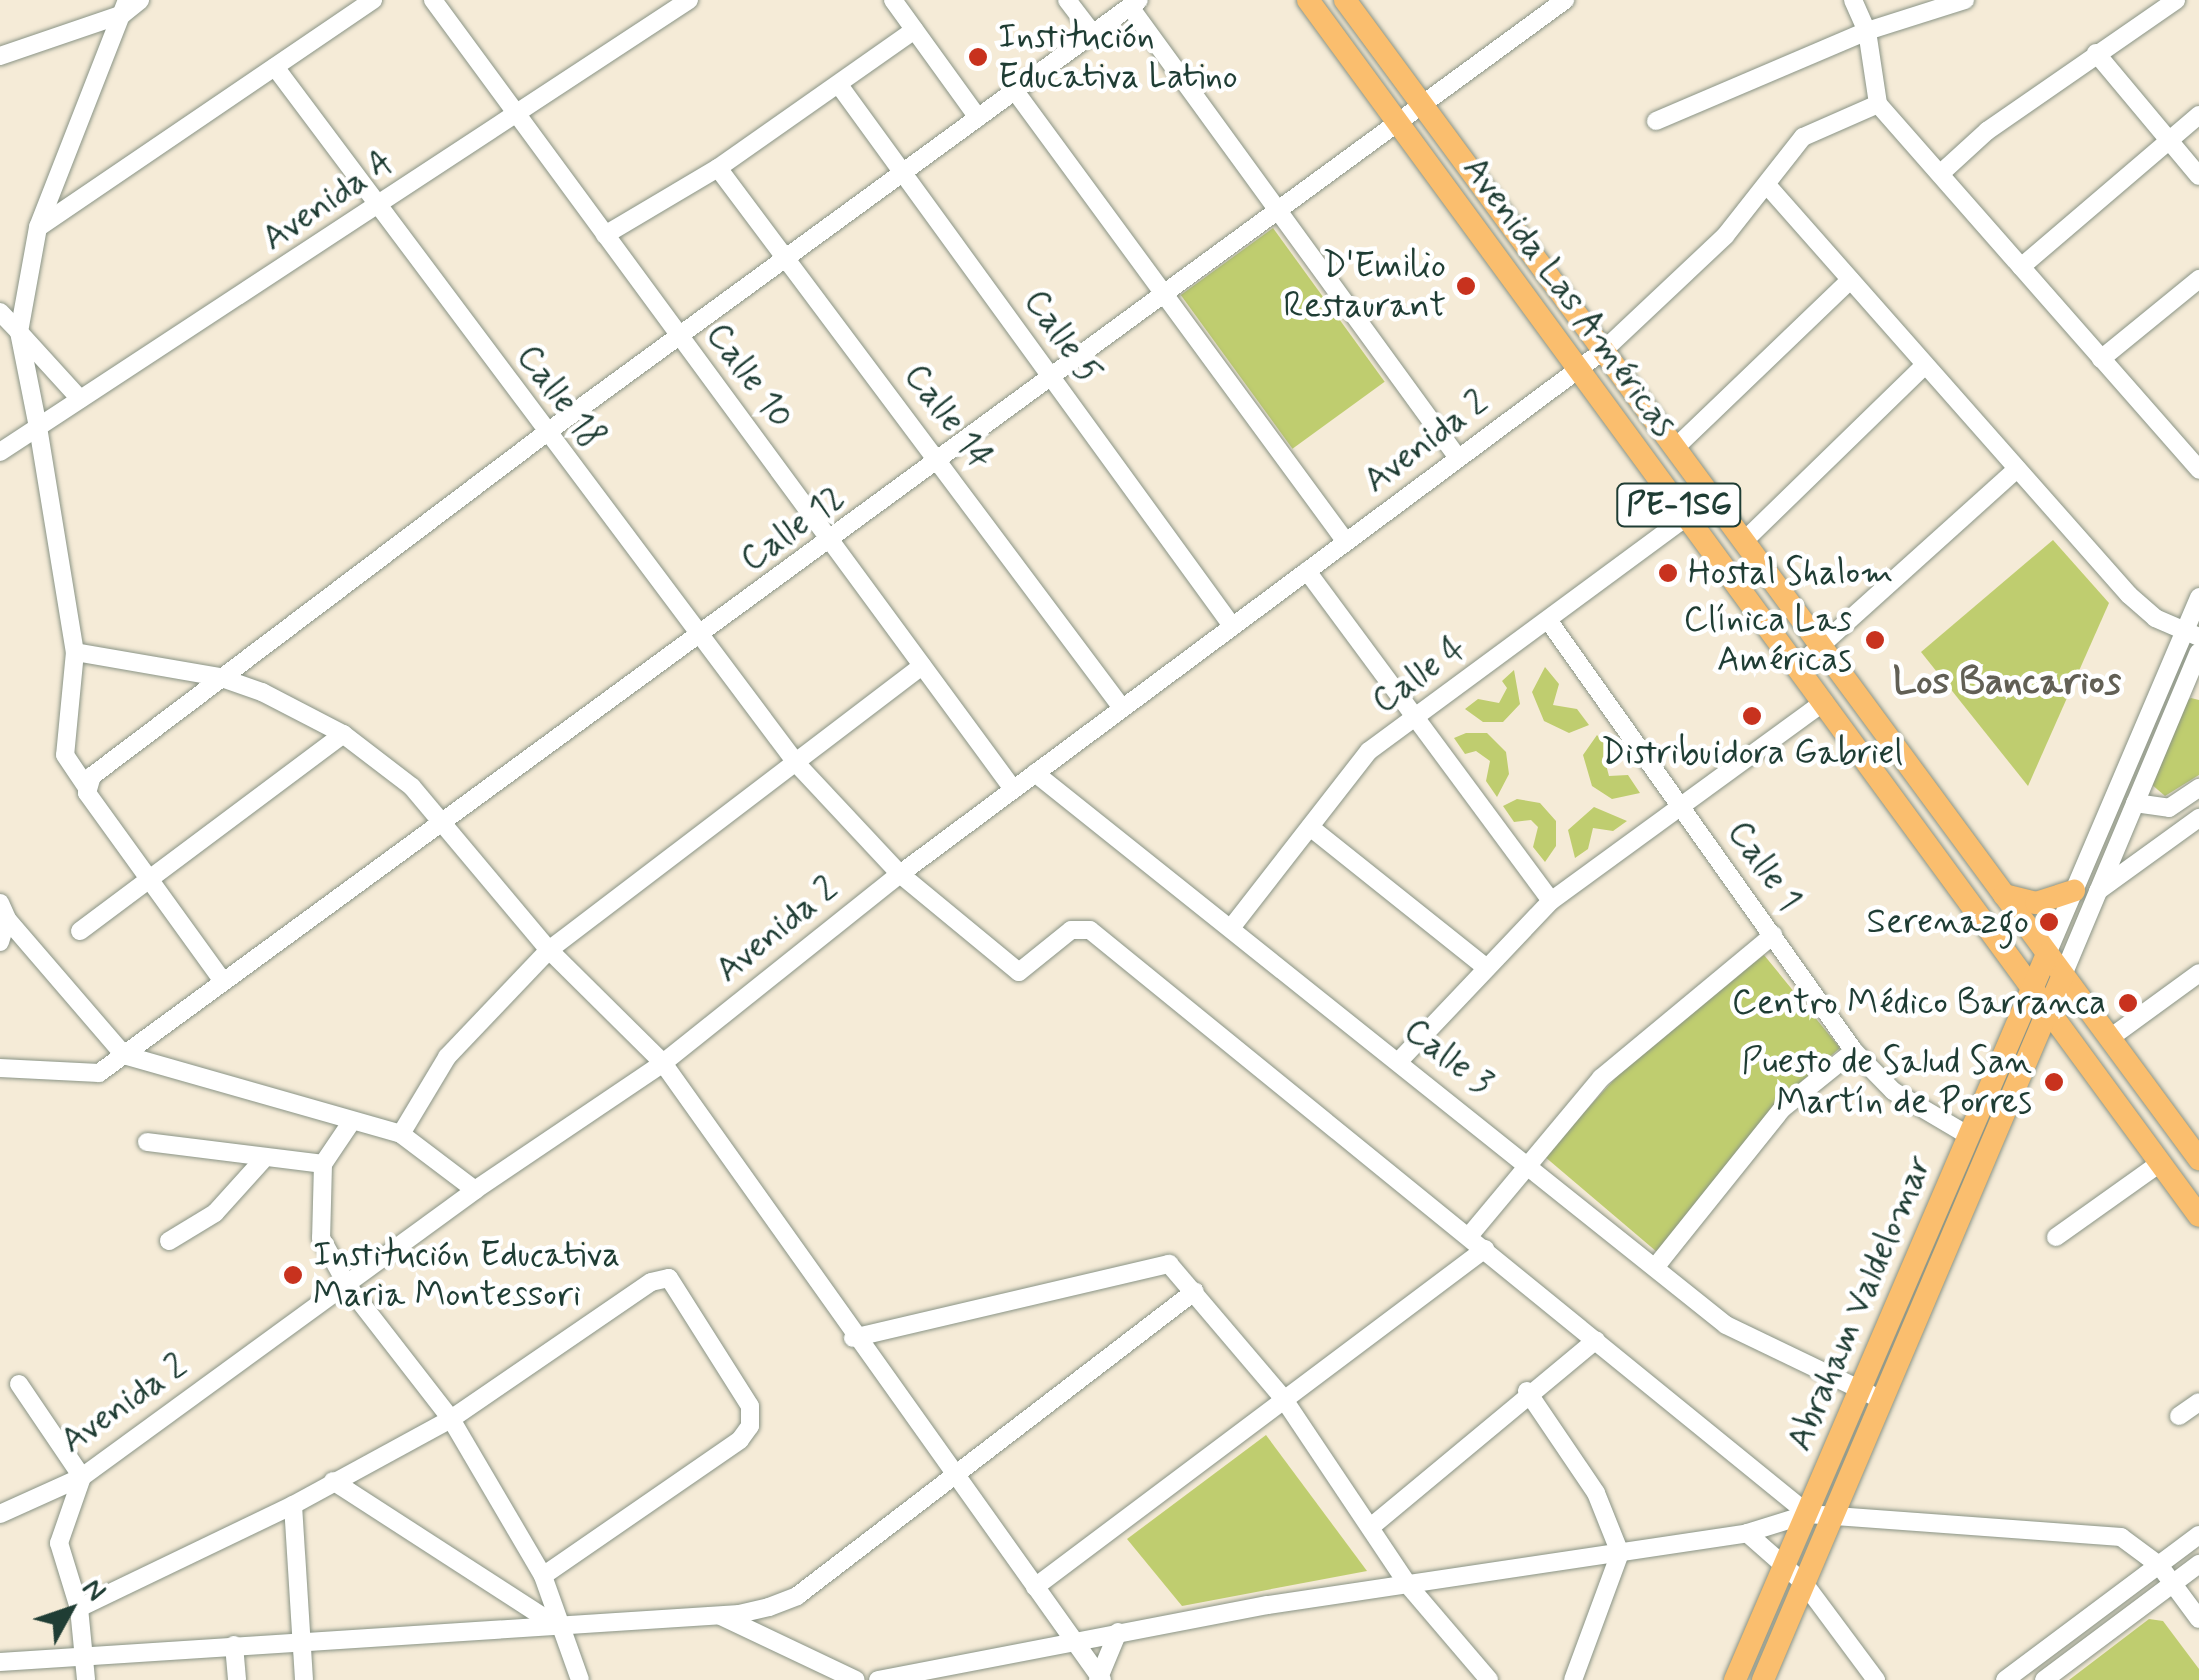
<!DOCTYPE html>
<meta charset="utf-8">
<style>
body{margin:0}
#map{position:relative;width:2199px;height:1680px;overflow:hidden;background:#f5ebd7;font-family:Mynerve,sans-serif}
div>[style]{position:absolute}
.green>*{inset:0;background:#bfcd6f;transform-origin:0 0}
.roads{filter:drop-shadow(0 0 2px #8a9486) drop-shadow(0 0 2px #8a9486)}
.minor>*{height:18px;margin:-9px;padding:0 9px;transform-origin:9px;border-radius:9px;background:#fff}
.major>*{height:22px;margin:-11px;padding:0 11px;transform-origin:11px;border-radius:11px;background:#fabe6e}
.dots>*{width:28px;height:28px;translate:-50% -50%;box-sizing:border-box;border:5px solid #fff;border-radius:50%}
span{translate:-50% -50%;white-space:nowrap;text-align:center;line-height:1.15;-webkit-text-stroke:9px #fff;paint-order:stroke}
.shield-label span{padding:2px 8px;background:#fff;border:2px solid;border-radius:8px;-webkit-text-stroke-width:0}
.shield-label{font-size:32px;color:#1f3d34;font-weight:700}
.poi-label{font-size:35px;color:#1f3d34}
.left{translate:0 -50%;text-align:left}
.right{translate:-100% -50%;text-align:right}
.street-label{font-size:35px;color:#1f3d34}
.neighbourhood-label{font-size:38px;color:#626055;font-weight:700}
.north{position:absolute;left:20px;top:1560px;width:100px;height:100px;-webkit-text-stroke:8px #fff;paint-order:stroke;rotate:50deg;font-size:28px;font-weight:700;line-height:40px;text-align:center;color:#1f3d34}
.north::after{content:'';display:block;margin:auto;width:35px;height:45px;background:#1f3d34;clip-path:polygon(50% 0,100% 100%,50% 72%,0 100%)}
</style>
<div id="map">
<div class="green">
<div style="left:1273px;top:228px;width:190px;height:114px;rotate:54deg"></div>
<div style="clip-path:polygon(2053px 540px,2109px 603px,2028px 786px,1921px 652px)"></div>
<div style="clip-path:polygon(1545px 667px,1559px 684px,1553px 705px,1577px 709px,1589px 725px,1569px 733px,1544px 721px,1532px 692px)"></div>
<div style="clip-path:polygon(1514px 670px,1520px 704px,1503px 722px,1483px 722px,1465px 709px,1478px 699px,1499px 703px,1507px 688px,1502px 681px)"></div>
<div style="clip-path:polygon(2191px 698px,2199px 700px,2199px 775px,2165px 796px,2150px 783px,2183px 703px)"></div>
<div style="clip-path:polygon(1466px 733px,1487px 733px,1506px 752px,1509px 774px,1497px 797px,1486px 781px,1490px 761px,1476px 751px,1465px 754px,1454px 738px)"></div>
<div style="clip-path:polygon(1597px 735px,1611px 752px,1605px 761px,1609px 776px,1628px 775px,1640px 793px,1612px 799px,1592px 786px,1583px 755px)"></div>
<div style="clip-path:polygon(1517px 799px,1540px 803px,1556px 821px,1556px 846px,1545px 862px,1533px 847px,1538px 827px,1531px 820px,1514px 822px,1503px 806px)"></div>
<div style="clip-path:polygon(1594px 807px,1627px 821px,1613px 831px,1593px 828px,1588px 849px,1575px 858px,1568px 830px)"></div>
<div style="clip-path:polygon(1764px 955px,1840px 1048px,1780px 1100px,1657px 1252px,1544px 1156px,1645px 1046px)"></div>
<div style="clip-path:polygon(1266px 1435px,1367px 1571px,1182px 1606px,1127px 1539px)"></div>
<div style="clip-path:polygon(2149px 1619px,2163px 1621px,2199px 1669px,2199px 1680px,2069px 1680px)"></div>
</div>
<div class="roads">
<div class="minor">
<div style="left:433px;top:0;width:979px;rotate:53.68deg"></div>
<div style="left:893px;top:0;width:145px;rotate:54.2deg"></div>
<div style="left:1067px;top:0;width:43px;rotate:52.6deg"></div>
<div style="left:1853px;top:0;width:34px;rotate:66deg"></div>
<div style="left:1867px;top:31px;width:74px;rotate:81.4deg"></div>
<div style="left:1878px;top:104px;width:487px;rotate:48.7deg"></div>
<div style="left:1130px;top:7px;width:558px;rotate:53.97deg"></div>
<div style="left:2096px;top:53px;width:160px;rotate:50.1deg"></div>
<div style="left:0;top:56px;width:130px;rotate:-18.9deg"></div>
<div style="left:123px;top:14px;width:22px;rotate:-39deg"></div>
<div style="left:275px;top:67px;width:871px;rotate:53.17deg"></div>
<div style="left:797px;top:764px;width:151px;rotate:46.9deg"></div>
<div style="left:900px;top:874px;width:154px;rotate:39.5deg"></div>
<div style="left:1019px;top:972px;width:67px;rotate:-38.9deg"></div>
<div style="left:1071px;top:930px;width:19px"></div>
<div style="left:1090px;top:930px;width:926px;rotate:39.12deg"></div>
<div style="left:839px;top:85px;width:669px;rotate:54deg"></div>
<div style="left:1015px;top:91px;width:559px;rotate:53.72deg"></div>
<div style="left:1656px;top:121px;width:229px;rotate:-23.1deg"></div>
<div style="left:1867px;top:31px;width:103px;rotate:-17.6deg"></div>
<div style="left:718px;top:168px;width:674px;rotate:53.2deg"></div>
<div style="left:1940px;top:174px;width:64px;rotate:-42.5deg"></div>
<div style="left:1987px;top:131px;width:230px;rotate:-34.7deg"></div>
<div style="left:1767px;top:185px;width:547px;rotate:48.56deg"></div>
<div style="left:2129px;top:595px;width:35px;rotate:41deg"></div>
<div style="left:2155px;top:618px;width:48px;rotate:23.4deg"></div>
<div style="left:39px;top:227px;width:404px;rotate:-34.2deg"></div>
<div style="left:605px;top:235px;width:131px;rotate:-30.7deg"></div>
<div style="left:718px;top:168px;width:240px;rotate:-35.1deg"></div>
<div style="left:2021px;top:267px;width:234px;rotate:-40.5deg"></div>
<div style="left:0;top:312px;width:28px;rotate:46deg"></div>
<div style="left:19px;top:332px;width:97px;rotate:78.7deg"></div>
<div style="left:38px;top:427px;width:228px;rotate:80.7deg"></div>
<div style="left:75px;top:652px;width:103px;rotate:95.5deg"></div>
<div style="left:65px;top:755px;width:40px;rotate:56deg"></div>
<div style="left:2101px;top:359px;width:127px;rotate:-39.2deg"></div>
<div style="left:80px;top:399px;width:91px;rotate:-132.3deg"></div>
<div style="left:19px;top:332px;width:107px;rotate:-79.7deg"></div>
<div style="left:38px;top:227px;width:244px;rotate:-68.6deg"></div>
<div style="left:1675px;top:448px;width:243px;rotate:-43.8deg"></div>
<div style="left:0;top:452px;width:824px;rotate:-33.27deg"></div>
<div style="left:1744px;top:541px;width:252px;rotate:-44.2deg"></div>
<div style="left:1307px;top:571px;width:410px;rotate:53.5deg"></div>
<div style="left:1548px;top:620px;width:529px;rotate:54.63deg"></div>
<div style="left:1854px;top:1051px;width:56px;rotate:45.7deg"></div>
<div style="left:1893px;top:1091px;width:88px;rotate:30.6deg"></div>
<div style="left:75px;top:652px;width:146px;rotate:9.8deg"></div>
<div style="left:219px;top:677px;width:46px;rotate:19.2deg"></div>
<div style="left:262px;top:692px;width:91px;rotate:27.4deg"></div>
<div style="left:343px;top:734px;width:87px;rotate:37.5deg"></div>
<div style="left:412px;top:787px;width:213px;rotate:50deg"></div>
<div style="left:549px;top:950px;width:161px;rotate:44.7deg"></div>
<div style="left:663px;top:1063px;width:757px;rotate:54.57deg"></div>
<div style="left:1797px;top:667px;width:296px;rotate:-42deg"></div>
<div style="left:1035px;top:773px;width:884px;rotate:38.62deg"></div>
<div style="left:1726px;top:1325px;width:173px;rotate:25.7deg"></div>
<div style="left:2135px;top:803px;width:34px;rotate:8deg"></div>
<div style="left:2169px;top:808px;width:36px;rotate:-34deg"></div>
<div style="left:1310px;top:827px;width:221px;rotate:38.6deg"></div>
<div style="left:2098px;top:891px;width:125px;rotate:-35.9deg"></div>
<div style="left:0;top:903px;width:17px;rotate:66deg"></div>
<div style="left:7px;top:919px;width:24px;rotate:107deg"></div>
<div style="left:7px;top:919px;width:179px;rotate:49.3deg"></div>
<div style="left:124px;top:1055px;width:288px;rotate:15.9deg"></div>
<div style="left:401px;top:1134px;width:93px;rotate:37.1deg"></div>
<div style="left:1231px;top:928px;width:224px;rotate:-52.1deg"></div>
<div style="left:1369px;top:751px;width:426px;rotate:-36.4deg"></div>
<div style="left:80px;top:931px;width:329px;rotate:-36.8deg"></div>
<div style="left:2047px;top:954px;width:388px;rotate:-66.9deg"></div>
<div style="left:2063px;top:975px;width:350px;rotate:-67.2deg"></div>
<div style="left:222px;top:980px;width:231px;rotate:-125.8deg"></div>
<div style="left:87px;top:793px;width:18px;rotate:-74deg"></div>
<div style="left:92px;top:776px;width:569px;rotate:-37.07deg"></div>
<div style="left:546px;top:433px;width:734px;rotate:-36.14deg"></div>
<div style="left:2110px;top:1038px;width:110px;rotate:-36.1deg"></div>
<div style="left:1400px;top:1060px;width:219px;rotate:-46.5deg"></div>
<div style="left:1551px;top:901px;width:338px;rotate:-36.1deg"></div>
<div style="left:0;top:1068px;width:99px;rotate:2.9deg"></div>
<div style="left:99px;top:1073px;width:1817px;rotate:-36.2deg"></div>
<div style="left:352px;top:1121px;width:52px;rotate:124deg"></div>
<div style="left:323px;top:1164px;width:74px;rotate:91.5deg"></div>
<div style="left:321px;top:1238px;width:54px;rotate:61deg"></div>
<div style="left:347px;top:1285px;width:170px;rotate:52.2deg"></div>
<div style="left:451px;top:1419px;width:182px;rotate:59.6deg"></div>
<div style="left:543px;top:1576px;width:110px;rotate:70.4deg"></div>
<div style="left:401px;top:1134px;width:90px;rotate:-59.1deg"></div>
<div style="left:447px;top:1057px;width:148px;rotate:-46.4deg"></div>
<div style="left:549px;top:950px;width:469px;rotate:-37.3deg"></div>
<div style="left:147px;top:1142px;width:177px;rotate:7.1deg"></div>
<div style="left:1469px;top:1236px;width:206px;rotate:-50.1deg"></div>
<div style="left:1601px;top:1078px;width:224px;rotate:-39.7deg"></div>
<div style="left:2056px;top:1237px;width:128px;rotate:-35.4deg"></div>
<div style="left:169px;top:1241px;width:54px;rotate:-31.3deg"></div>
<div style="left:215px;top:1213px;width:70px;rotate:-47.9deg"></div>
<div style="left:1657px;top:1265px;width:201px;rotate:-51.3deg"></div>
<div style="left:1783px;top:1108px;width:91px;rotate:-38.8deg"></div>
<div style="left:853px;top:1338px;width:325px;rotate:-13.2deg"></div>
<div style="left:1169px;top:1264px;width:176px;rotate:49.6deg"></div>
<div style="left:1283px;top:1398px;width:225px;rotate:56.2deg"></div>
<div style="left:1408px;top:1585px;width:125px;rotate:49.5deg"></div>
<div style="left:19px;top:1384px;width:112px;rotate:55.9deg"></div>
<div style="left:82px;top:1477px;width:70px;rotate:109.2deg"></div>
<div style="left:59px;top:1543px;width:68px;rotate:72.9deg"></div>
<div style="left:79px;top:1608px;width:72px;rotate:84.4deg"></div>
<div style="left:1527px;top:1391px;width:123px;rotate:55.9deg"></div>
<div style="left:1596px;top:1493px;width:65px;rotate:68.2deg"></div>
<div style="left:1620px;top:1553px;width:135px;rotate:110.3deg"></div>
<div style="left:2179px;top:1416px;width:24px;rotate:-35deg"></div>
<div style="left:333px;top:1481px;width:267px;rotate:32.9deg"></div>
<div style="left:293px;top:1505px;width:175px;rotate:86.4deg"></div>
<div style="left:0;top:1514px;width:90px;rotate:-24.3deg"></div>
<div style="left:82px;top:1477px;width:487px;rotate:-36.1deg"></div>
<div style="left:475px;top:1190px;width:227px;rotate:-34deg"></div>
<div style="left:663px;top:1063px;width:303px;rotate:-38.6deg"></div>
<div style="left:900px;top:874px;width:876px;rotate:-36.65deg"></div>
<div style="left:1603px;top:351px;width:168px;rotate:-43.3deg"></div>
<div style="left:1725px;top:236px;width:126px;rotate:-51.8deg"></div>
<div style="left:1803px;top:137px;width:82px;rotate:-23.7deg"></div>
<div style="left:1372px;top:1526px;width:291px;rotate:-39.7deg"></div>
<div style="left:1747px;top:1533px;width:76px;rotate:41.3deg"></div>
<div style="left:1804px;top:1583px;width:121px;rotate:53.4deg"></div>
<div style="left:1035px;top:1587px;width:563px;rotate:-36.91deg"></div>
<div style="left:79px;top:1608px;width:237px;rotate:-25.7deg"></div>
<div style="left:293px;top:1505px;width:180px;rotate:-28.6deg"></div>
<div style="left:451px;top:1419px;width:242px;rotate:-34.4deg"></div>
<div style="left:651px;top:1282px;width:18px;rotate:-13deg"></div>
<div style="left:669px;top:1278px;width:151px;rotate:57.7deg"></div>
<div style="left:750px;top:1406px;width:20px;rotate:90deg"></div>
<div style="left:750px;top:1426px;width:17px;rotate:126deg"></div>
<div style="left:740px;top:1440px;width:239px;rotate:145.4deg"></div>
<div style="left:721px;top:1616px;width:149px;rotate:25.4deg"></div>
<div style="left:234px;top:1645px;width:35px;rotate:85deg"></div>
<div style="left:0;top:1662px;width:741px;rotate:-3.72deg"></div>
<div style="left:739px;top:1614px;width:31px;rotate:-13deg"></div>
<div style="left:769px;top:1607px;width:30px;rotate:-21deg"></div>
<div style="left:797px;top:1596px;width:501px;rotate:-37.46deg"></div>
<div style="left:878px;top:1680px;width:397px;rotate:-10.9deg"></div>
<div style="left:1268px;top:1605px;width:484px;rotate:-8.5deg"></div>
<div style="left:1747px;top:1533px;width:64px;rotate:-17.3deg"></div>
<div style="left:1808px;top:1514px;width:314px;rotate:4.2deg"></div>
<div style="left:2121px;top:1537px;width:47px;rotate:36.4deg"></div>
<div style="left:2159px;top:1565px;width:67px;rotate:53.5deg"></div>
<div style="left:1098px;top:1680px;width:52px;rotate:-67.4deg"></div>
<div style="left:2005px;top:1680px;width:242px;rotate:-36.8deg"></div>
<div style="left:2044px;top:1680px;width:194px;rotate:-36.8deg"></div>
</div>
<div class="major">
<div style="left:1308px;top:0;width:1507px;rotate:53.77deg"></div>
<div style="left:1345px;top:0;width:1440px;rotate:53.62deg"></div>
<div style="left:2004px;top:895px;width:33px;rotate:14deg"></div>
<div style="left:2036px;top:903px;width:40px;rotate:-18deg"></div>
<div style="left:1735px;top:1680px;width:790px;rotate:-66.74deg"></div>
<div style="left:1763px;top:1680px;width:766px;rotate:-66.95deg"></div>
</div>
</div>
<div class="dots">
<div style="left:978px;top:57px;background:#c8321e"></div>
<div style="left:1466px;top:286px;background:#c8321e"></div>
<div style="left:1668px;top:573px;background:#c8321e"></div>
<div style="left:1875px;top:640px;background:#c8321e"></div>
<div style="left:1752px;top:716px;background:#c8321e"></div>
<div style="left:2049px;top:922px;background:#c8321e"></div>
<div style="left:2128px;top:1003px;background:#c8321e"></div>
<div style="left:2054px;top:1082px;background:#c8321e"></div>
<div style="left:293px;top:1275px;background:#c8321e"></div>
</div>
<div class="shield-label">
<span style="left:1679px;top:505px">PE-1SG</span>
</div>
<div class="poi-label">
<span class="left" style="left:998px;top:57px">Institución<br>Educativa Latino</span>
<span class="right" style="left:1446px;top:286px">D'Emilio<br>Restaurant</span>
<span class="left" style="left:1688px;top:573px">Hostal Shalom</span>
<span class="right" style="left:1852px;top:640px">Clínica Las<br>Américas</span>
<span style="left:1752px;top:753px">Distribuidora Gabriel</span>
<span class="right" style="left:2029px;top:922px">Serenazgo</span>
<span class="right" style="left:2106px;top:1003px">Centro Médico Barranca</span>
<span class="right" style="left:2032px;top:1082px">Puesto de Salud San<br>Martín de Porres</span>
<span class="left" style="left:313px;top:1275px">Institución Educativa<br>Maria Montessori</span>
</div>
<div class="street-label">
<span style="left:328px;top:201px;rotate:-34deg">Avenida A</span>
<span style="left:1569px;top:297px;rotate:54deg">Avenida Las Américas</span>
<span style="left:1062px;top:337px;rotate:55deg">Calle 5</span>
<span style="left:749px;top:376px;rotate:54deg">Calle 10</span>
<span style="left:560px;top:397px;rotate:53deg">Calle 18</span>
<span style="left:948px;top:417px;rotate:53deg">Calle 14</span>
<span style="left:1426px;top:442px;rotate:-37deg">Avenida 2</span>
<span style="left:793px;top:529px;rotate:-36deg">Calle 12</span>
<span style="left:1419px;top:675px;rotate:-36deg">Calle 4</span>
<span style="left:1764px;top:866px;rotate:55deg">Calle 1</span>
<span style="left:777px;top:930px;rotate:-39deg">Avenida 2</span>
<span style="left:1448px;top:1057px;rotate:38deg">Calle 3</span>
<span style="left:1860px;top:1303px;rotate:-67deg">Abraham Valdelomar</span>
<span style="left:124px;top:1404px;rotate:-35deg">Avenida 2</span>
</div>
<div class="neighbourhood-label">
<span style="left:2007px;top:683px">Los Bancarios</span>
</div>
<div class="north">N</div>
</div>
